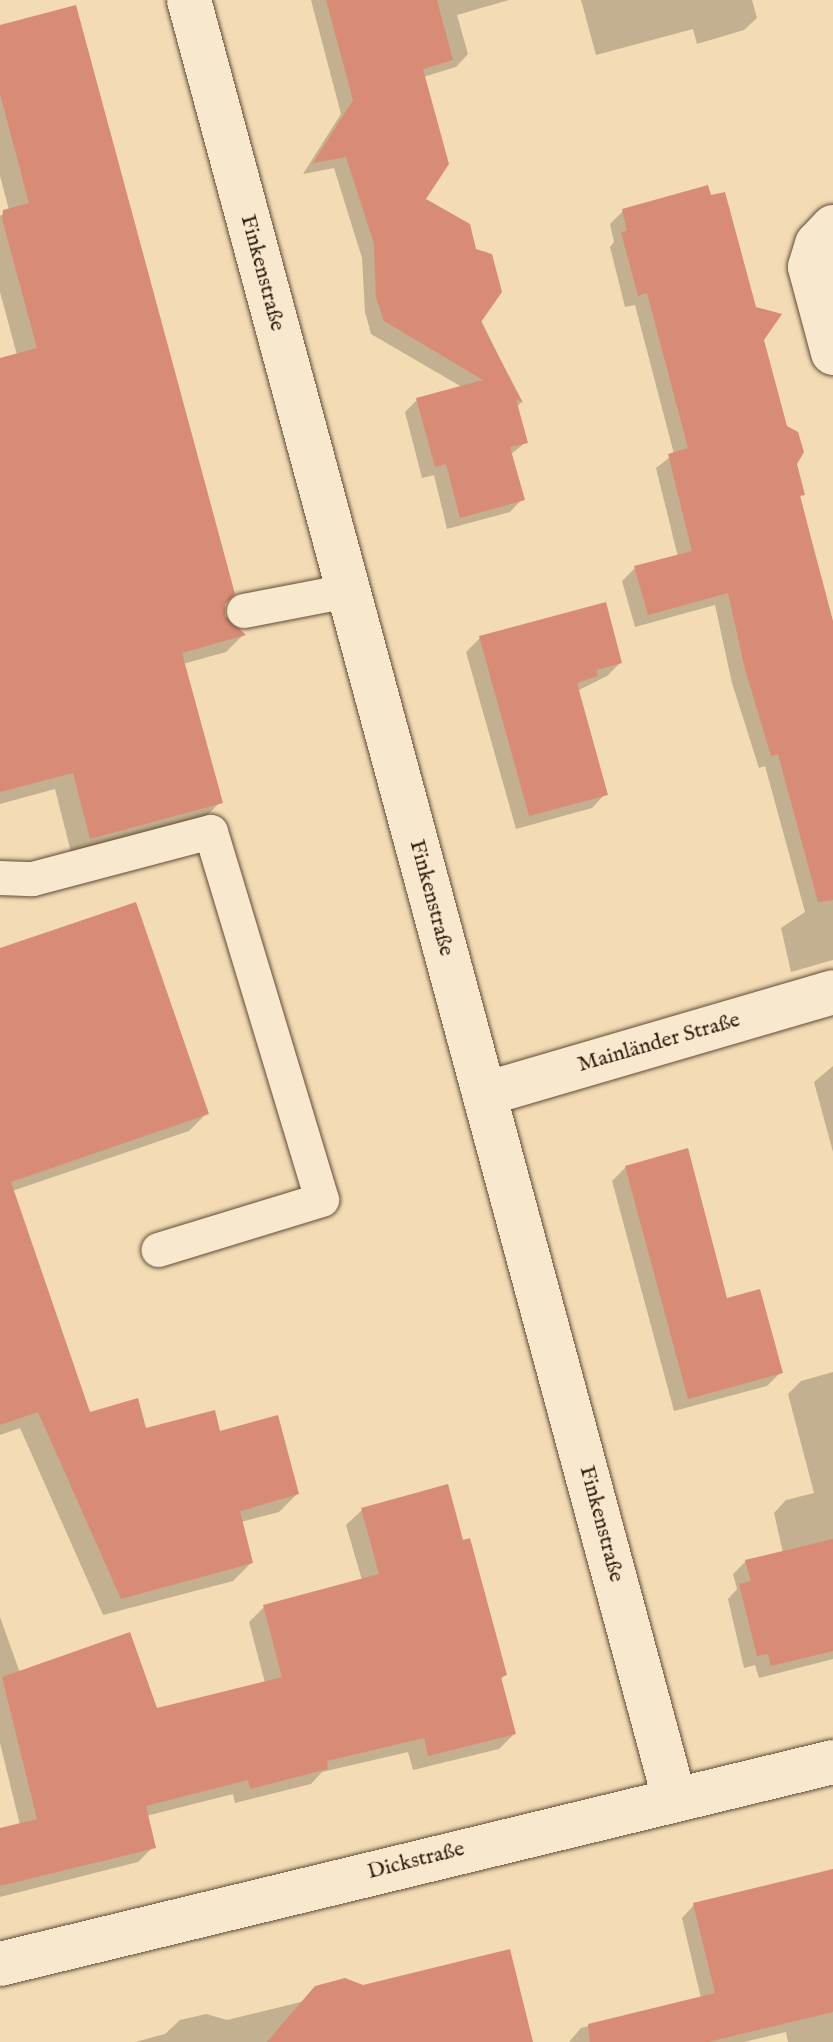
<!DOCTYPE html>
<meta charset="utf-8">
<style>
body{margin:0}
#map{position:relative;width:833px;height:2042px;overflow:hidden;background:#f3dcb4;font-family:"IM FELL English",serif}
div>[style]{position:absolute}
.shadow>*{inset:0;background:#0003}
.building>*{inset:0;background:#d98c75}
.roads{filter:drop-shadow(0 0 2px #624b38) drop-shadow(0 0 2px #624b38)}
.lane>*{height:34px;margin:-17px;padding:0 17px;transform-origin:17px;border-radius:17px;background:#f7e8ce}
.street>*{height:44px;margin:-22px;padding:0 22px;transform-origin:22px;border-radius:22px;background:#f7e8ce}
span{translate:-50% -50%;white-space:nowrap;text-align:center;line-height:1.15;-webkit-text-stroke:8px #f7e8ce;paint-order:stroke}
.street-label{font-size:22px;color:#321b0f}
</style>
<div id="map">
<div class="shadow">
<div style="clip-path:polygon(311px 0,509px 0,457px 15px,468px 54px,456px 67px,423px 77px,423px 199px,521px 403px,516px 407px,526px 442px,510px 455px,522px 499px,510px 512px,447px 529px,434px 475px,422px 478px,405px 412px,417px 400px,462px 387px,371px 334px,365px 312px,362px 258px,334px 168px,303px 174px,341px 114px)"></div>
<div style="clip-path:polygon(581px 0,752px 0,757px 18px,744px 30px,697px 44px,693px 29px,596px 55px)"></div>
<div style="clip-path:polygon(0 27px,224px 603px,223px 616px,243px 635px,226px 652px,183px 664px,220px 802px,203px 820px,72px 856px,55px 789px,0 804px,0 360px,17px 355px,0 292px,0 216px,9px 210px,0 176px)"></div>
<div style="clip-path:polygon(623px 211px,762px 340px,833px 630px,833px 960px,791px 972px,781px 928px,805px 912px,765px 766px,759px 768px,732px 683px,715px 605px,635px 627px,622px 581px,635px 568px,678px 557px,656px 468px,674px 454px,635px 305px,625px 307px,610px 247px,614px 242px,610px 224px)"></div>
<div style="clip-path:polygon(480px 638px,620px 663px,607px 676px,577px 691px,605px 794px,592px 808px,516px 829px,466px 652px)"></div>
<div style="clip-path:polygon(0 950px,207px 1113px,189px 1131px,12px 1191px,88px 1415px,144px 1430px,219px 1433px,297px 1494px,279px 1512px,241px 1522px,251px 1563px,233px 1581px,103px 1615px,20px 1428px,0 1435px)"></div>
<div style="clip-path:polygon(833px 1066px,833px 1152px,814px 1082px)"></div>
<div style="clip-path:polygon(626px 1167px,781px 1372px,767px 1386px,674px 1411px,612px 1181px)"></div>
<div style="clip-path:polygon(833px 1372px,833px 1659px,759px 1678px,755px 1665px,744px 1668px,728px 1599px,737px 1589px,733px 1574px,746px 1561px,783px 1553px,774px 1513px,786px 1500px,814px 1493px,788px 1394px,801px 1381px)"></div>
<div style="clip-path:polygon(362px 1510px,462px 1543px,505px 1675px,500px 1680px,514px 1734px,499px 1749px,413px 1770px,408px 1752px,322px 1772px,311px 1784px,235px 1803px,233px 1794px,146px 1816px,153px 1847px,138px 1862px,0 1897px,0 1830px,20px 1825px,0 1743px,0 1617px,20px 1673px,156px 1710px,265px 1683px,249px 1622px,264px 1607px,362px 1580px,346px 1525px)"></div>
<div style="clip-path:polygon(833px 1872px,833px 2042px,788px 2042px,786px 2032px,744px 2042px,569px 2042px,581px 2028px,701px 1998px,682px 1918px,694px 1905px)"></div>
<div style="clip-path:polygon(301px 2002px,531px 2042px,135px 2042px,165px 2034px,180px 2020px,206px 2014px,227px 2020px)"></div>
</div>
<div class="building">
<div style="clip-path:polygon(326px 0,437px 0,453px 60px,423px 69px,449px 164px,426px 199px,470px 224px,476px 249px,492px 254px,502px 292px,481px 322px,523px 403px,516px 399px,528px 443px,510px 447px,525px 500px,460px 518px,446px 464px,435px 467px,416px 398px,483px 380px,384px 321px,376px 298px,374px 244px,346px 157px,313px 163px,353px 100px)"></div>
<div style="clip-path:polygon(76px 5px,235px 594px,225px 604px,225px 616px,246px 635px,182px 653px,223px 803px,90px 839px,73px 773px,0 792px,0 358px,37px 348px,2px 219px,3px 210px,29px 203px,0 94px,0 25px)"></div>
<div style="clip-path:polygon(708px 185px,711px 195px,725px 192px,756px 307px,782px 314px,764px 340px,787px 426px,798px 432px,804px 452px,797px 464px,805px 495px,800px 496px,833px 621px,833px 900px,818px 902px,778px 754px,771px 756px,745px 669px,728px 593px,648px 615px,634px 566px,692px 551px,668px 454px,688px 448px,647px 293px,638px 296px,621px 232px,627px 231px,622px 209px)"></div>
<div style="clip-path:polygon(606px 602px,622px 663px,596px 670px,598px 676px,577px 683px,608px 795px,529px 816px,479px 636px)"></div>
<div style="clip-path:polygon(136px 902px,209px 1114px,11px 1182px,90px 1412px,138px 1398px,146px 1428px,215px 1410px,220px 1431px,278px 1415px,299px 1494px,240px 1511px,253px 1563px,121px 1599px,38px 1412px,0 1425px,0 948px)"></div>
<div style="clip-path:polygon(688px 1148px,727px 1298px,760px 1289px,783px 1373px,688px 1399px,625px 1166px)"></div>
<div style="clip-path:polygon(448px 1484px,463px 1540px,470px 1538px,507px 1675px,501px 1677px,516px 1734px,428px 1756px,424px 1738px,327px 1761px,328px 1769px,250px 1789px,248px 1780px,146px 1806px,156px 1848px,0 1886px,0 1828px,37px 1819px,2px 1677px,130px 1632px,157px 1708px,282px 1677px,263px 1605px,379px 1574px,361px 1508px)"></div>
<div style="clip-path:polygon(833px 1539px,833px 1651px,771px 1666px,768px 1654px,757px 1656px,739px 1584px,751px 1581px,745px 1560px)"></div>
<div style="clip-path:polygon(833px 1869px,833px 2012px,708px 2042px,590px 2042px,588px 2024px,715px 1993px,693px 1903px)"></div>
<div style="clip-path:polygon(510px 1949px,533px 2042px,267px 2042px,315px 1986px,345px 1978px,363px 1985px)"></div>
</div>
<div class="roads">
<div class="lane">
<div style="left:244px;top:611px;width:106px;rotate:-10.9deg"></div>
<div style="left:0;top:878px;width:33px;rotate:2deg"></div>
<div style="left:33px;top:879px;width:184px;rotate:-14.8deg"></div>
<div style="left:211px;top:832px;width:384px;rotate:73.2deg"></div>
<div style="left:322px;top:1200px;width:171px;rotate:163deg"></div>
</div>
<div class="street">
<div style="left:189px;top:0;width:1861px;rotate:74.9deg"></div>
<div style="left:833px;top:227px;width:23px;rotate:133deg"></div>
<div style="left:817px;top:244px;width:24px;rotate:107deg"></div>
<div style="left:810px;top:267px;width:89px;rotate:75deg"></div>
<div style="left:485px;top:1094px;width:363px;rotate:-16.3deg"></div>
<div style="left:0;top:1964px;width:857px;rotate:-13.63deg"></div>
</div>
</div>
<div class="street-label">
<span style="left:262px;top:273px;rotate:75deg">Finkenstraße</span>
<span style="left:431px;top:898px;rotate:75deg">Finkenstraße</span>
<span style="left:659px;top:1043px;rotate:-16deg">Mainländer Straße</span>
<span style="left:601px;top:1524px;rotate:75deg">Finkenstraße</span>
<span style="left:416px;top:1861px;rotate:-14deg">Dickstraße</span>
</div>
</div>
